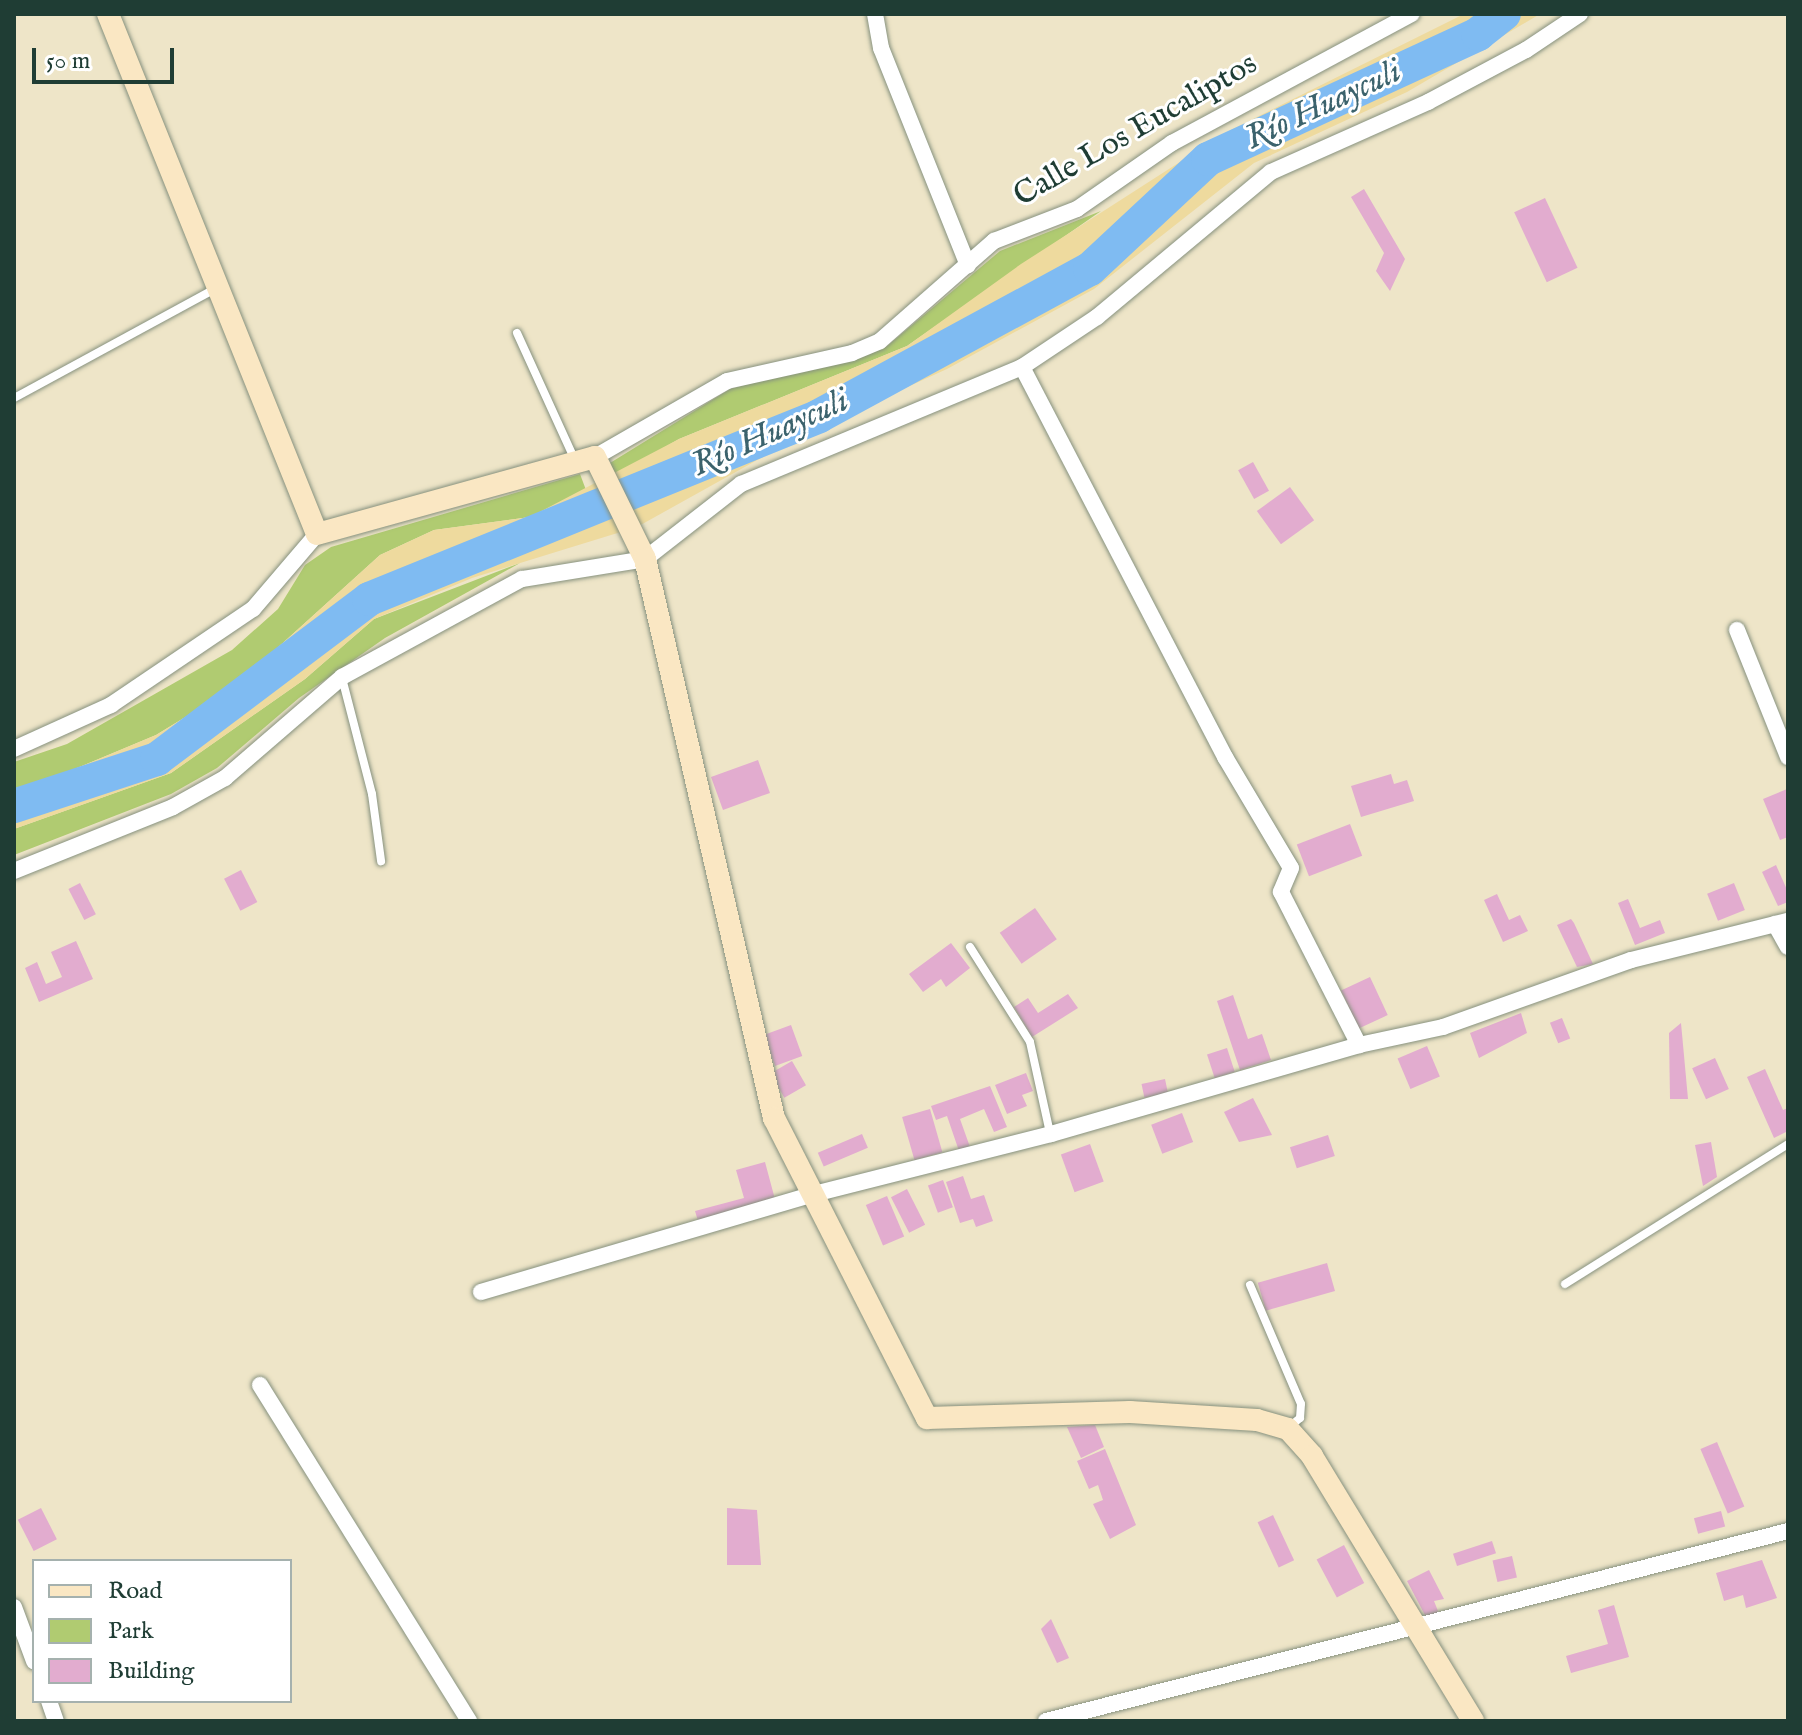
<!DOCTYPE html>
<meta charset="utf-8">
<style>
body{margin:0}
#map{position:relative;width:1802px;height:1735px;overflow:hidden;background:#eee5c8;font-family:"IM FELL English",serif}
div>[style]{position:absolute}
.green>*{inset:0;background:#b0cb71}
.sand>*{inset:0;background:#eeda9e}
.river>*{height:34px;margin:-17px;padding:0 17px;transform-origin:17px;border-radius:17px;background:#7fbbf2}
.building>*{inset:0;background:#e2accf;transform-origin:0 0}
.roads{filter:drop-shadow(0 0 2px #86917e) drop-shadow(0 0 2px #86917e)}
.lane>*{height:8px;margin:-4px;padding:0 4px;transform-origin:4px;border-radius:4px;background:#fff}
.street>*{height:16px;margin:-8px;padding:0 8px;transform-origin:8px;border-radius:8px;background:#fff}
.secondary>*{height:22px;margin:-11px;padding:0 11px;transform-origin:11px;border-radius:11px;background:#fae7c3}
span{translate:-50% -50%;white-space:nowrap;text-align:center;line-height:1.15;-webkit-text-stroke:6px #fff;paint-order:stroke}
.street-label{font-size:32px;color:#1f3d34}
.water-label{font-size:34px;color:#3c636d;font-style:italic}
.frame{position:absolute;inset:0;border:16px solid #1f3d34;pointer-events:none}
.legend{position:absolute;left:32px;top:1559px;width:260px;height:144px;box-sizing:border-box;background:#fff;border:2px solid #a5b1ae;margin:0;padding:10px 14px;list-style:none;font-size:24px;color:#1f3d34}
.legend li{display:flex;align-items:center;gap:16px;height:40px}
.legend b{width:40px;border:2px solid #a5b1ae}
.scale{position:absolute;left:32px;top:48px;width:142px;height:36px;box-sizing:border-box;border:4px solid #1f3d34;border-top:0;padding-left:10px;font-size:24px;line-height:28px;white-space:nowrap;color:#1f3d34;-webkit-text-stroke:6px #fff;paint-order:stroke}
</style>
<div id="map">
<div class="green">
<div style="clip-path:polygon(1101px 211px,907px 346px,679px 439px,613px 477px,610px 463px,730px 389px,886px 347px,1000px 251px)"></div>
<div style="clip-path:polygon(580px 474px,586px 490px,530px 517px,434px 530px,380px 555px,233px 688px,156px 735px,46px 781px,14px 789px,14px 762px,67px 744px,232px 650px,278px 609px,305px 565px,331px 547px)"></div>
<div style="clip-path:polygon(520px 563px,385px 638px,299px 698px,217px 768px,171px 794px,14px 855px,14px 829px,171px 773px,305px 679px,374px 619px)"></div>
</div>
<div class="sand">
<div style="clip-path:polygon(1464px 14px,1540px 14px,1407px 92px,1254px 163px,1094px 289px,947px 369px,806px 433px,637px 527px,472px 578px,374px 619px,305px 679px,171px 773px,14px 829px,14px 789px,46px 781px,156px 735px,233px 688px,380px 555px,434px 530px,530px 517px,679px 439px,907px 346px,1021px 264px,1225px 133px)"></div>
</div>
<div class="river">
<div style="left:14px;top:806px;width:151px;rotate:-18.2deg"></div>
<div style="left:157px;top:759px;width:266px;rotate:-37deg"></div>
<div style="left:369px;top:599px;width:486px;rotate:-22.1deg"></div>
<div style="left:819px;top:416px;width:308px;rotate:-28.5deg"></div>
<div style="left:1090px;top:269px;width:161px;rotate:-43deg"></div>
<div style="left:1208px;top:159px;width:298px;rotate:-24.8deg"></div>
<div style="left:1478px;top:34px;width:33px;rotate:-38deg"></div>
</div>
<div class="building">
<div style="clip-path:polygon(1364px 189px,1405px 259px,1390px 291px,1376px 271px,1384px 253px,1351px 197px)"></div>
<div style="left:1545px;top:198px;width:77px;height:34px;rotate:65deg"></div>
<div style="left:1253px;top:462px;width:33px;height:17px;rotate:61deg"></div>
<div style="left:1290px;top:487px;width:41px;height:41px;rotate:54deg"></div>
<div style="left:758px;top:760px;width:35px;height:50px;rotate:70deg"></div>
<div style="clip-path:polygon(1391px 774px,1394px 784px,1407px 780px,1414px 801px,1361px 817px,1351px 786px)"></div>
<div style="clip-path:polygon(1787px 789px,1788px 837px,1780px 840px,1763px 799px)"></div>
<div style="left:1350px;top:824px;width:34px;height:57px;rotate:69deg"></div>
<div style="clip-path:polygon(1776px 865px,1788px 892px,1788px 902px,1778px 906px,1762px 872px)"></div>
<div style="left:241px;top:870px;width:36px;height:19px;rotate:63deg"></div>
<div style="left:80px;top:883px;width:35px;height:13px;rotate:63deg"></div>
<div style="left:1734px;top:883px;width:29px;height:29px;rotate:68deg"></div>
<div style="clip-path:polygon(1497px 894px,1509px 920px,1520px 915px,1528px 931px,1503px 942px,1484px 900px)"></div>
<div style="clip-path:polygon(1628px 899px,1640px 928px,1660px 920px,1665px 933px,1635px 945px,1618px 903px)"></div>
<div style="left:1035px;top:908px;width:38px;height:43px;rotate:55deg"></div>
<div style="clip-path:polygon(1571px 919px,1574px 923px,1593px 964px,1577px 967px,1557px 925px)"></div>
<div style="clip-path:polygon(76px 941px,93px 979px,39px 1002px,25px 968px,37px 962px,46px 984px,62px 977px,51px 952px)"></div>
<div style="clip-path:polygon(951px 943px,970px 968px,946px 987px,941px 979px,923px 992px,909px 974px)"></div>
<div style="left:1370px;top:977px;width:42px;height:32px;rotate:65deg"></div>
<div style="clip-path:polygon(1068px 994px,1078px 1008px,1032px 1037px,1014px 1007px,1028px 998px,1038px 1013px)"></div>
<div style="clip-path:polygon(1233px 995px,1248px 1039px,1262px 1034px,1271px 1060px,1240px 1070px,1217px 1001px)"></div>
<div style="clip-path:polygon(1521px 1013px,1527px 1033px,1479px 1058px,1470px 1033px)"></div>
<div style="left:1562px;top:1018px;width:22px;height:13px;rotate:68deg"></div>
<div style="clip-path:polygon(1681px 1023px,1688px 1099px,1670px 1099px,1669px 1033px)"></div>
<div style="left:791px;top:1025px;width:33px;height:29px;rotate:70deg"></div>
<div style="left:1427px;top:1046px;width:33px;height:32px;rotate:67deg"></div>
<div style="left:1227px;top:1048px;width:25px;height:21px;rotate:72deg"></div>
<div style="left:1715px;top:1058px;width:34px;height:25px;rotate:66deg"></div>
<div style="left:792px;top:1061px;width:28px;height:25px;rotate:60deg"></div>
<div style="clip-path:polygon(1765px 1069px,1783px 1110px,1788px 1108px,1788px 1131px,1774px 1138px,1747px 1077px)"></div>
<div style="clip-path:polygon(1026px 1073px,1033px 1091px,1022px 1095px,1027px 1106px,1007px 1114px,995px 1085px)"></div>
<div style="left:1165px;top:1079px;width:14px;height:24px;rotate:78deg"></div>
<div style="clip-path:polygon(990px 1086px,1007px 1127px,994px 1132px,984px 1109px,960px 1119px,970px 1147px,959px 1151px,947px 1116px,936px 1120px,931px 1106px)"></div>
<div style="clip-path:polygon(1253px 1098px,1272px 1135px,1239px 1142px,1224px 1112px)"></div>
<div style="left:930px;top:1109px;width:45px;height:29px;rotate:74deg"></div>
<div style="left:1182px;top:1113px;width:31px;height:33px;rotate:69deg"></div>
<div style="left:862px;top:1134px;width:15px;height:48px;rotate:67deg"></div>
<div style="left:1328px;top:1135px;width:22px;height:40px;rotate:72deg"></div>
<div style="clip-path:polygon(1711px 1142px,1717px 1177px,1703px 1186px,1695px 1145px)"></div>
<div style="left:1090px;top:1144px;width:40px;height:31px;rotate:70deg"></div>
<div style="clip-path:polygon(765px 1162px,776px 1203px,699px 1224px,695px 1211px,744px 1198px,736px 1170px)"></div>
<div style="clip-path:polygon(963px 1176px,971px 1199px,984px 1195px,993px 1221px,976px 1227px,973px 1219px,960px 1223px,946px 1182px)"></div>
<div style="left:943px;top:1180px;width:29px;height:16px;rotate:70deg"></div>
<div style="left:907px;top:1189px;width:40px;height:18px;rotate:63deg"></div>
<div style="left:887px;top:1196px;width:44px;height:23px;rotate:67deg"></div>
<div style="left:1327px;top:1263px;width:29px;height:72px;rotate:74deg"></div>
<div style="clip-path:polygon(1095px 1425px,1104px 1447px,1081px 1458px,1067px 1427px)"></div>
<div style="left:1717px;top:1442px;width:70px;height:18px;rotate:67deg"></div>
<div style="clip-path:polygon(1105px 1449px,1136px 1525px,1110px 1539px,1093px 1504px,1103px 1500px,1098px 1485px,1089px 1489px,1077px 1461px)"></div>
<div style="left:41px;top:1508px;width:35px;height:26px;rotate:63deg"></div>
<div style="clip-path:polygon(727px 1508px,757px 1510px,761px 1565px,727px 1565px)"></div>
<div style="left:1721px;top:1511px;width:16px;height:28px;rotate:75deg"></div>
<div style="left:1273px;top:1515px;width:50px;height:17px;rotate:65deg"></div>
<div style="left:1492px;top:1541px;width:13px;height:41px;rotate:72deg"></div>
<div style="left:1344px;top:1545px;width:43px;height:31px;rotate:62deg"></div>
<div style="left:1512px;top:1556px;width:22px;height:20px;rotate:77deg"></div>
<div style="clip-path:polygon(1762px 1560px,1777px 1598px,1746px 1608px,1743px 1595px,1724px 1601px,1716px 1573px)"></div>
<div style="clip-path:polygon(1429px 1570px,1444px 1599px,1434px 1601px,1440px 1616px,1427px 1619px,1407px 1581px)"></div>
<div style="clip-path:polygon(1614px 1605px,1629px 1657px,1571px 1673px,1566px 1656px,1608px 1644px,1598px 1610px)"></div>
<div style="clip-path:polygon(1051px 1619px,1069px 1658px,1057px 1663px,1041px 1629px)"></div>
</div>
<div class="roads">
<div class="lane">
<div style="left:517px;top:333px;width:140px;rotate:65.5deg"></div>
<div style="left:14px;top:398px;width:231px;rotate:-28.5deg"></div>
<div style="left:342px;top:678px;width:120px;rotate:75.5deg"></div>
<div style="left:372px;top:794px;width:68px;rotate:82.3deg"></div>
<div style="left:970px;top:947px;width:112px;rotate:57.7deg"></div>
<div style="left:1030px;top:1042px;width:93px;rotate:77.6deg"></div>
<div style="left:1565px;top:1284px;width:263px;rotate:-32.1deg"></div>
<div style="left:1250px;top:1285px;width:129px;rotate:66.8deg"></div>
<div style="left:1301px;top:1404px;width:14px;rotate:94deg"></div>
<div style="left:1300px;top:1418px;width:16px;rotate:140deg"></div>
</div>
<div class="street">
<div style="left:875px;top:14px;width:35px;rotate:80deg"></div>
<div style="left:881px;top:48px;width:234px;rotate:68.2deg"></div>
<div style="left:1022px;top:367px;width:440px;rotate:62.5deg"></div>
<div style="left:1225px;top:757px;width:129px;rotate:59.3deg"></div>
<div style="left:1291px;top:868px;width:26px;rotate:113deg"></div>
<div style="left:1281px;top:892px;width:172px;rotate:63deg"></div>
<div style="left:595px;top:457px;width:152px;rotate:-29.9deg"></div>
<div style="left:727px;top:381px;width:128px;rotate:-12.6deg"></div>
<div style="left:852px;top:353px;width:30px;rotate:-23deg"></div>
<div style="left:880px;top:341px;width:152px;rotate:-41.3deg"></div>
<div style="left:994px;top:241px;width:89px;rotate:-21.1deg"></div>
<div style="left:1077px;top:209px;width:116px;rotate:-34.8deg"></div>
<div style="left:1172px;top:143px;width:272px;rotate:-28.3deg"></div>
<div style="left:1737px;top:630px;width:137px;rotate:68.1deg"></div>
<div style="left:14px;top:749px;width:107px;rotate:-24.4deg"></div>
<div style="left:111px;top:705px;width:171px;rotate:-34.1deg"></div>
<div style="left:253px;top:609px;width:99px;rotate:-49.5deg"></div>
<div style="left:14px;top:871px;width:171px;rotate:-21.9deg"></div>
<div style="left:173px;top:807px;width:60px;rotate:-29.1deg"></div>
<div style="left:225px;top:778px;width:155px;rotate:-40.8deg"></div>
<div style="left:342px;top:677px;width:205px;rotate:-28.6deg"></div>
<div style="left:522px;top:579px;width:125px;rotate:-9.2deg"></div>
<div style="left:645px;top:559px;width:122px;rotate:-38deg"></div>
<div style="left:741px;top:484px;width:304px;rotate:-22.6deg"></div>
<div style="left:1022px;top:367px;width:90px;rotate:-33.7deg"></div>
<div style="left:1097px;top:317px;width:226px;rotate:-39.8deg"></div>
<div style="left:1271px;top:172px;width:172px;rotate:-24deg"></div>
<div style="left:1428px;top:102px;width:111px;rotate:-28deg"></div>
<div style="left:1526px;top:50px;width:65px;rotate:-33.7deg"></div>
<div style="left:1775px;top:924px;width:26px;rotate:61deg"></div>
<div style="left:481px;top:1292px;width:343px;rotate:-16.4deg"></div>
<div style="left:810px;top:1195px;width:249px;rotate:-14.2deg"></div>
<div style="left:1051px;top:1134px;width:321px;rotate:-16.1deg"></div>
<div style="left:1359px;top:1045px;width:86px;rotate:-12.1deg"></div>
<div style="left:1443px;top:1027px;width:200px;rotate:-19.6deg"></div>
<div style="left:1631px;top:960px;width:162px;rotate:-14deg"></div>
<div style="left:260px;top:1385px;width:396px;rotate:58.1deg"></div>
<div style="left:14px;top:1607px;width:58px;rotate:69.7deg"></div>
<div style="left:49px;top:1701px;width:21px;rotate:71deg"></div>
<div style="left:1046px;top:1721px;width:766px;rotate:-14.36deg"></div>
</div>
<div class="secondary">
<div style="left:108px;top:14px;width:560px;rotate:68.1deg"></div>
<div style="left:317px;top:534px;width:288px;rotate:-15.5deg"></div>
<div style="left:595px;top:457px;width:114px;rotate:63.9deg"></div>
<div style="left:645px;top:559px;width:574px;rotate:77.01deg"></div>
<div style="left:774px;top:1118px;width:337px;rotate:63deg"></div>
<div style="left:927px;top:1418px;width:203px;rotate:-1.7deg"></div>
<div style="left:1130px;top:1412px;width:127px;rotate:3.6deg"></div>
<div style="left:1257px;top:1420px;width:32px;rotate:16deg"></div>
<div style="left:1288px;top:1429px;width:36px;rotate:48deg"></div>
<div style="left:1312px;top:1456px;width:310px;rotate:58.7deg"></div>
</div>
</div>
<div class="street-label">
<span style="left:1136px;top:131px;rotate:-30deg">Calle Los Eucaliptos</span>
</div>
<div class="water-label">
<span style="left:1323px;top:105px;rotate:-25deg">Río Huayculi</span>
<span style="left:770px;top:433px;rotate:-24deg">Río Huayculi</span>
</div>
<div class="frame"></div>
<ul class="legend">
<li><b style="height:10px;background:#fae7c3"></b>Road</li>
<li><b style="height:22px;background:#b0cb71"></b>Park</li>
<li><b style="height:22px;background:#e2accf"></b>Building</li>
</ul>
<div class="scale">50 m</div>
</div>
